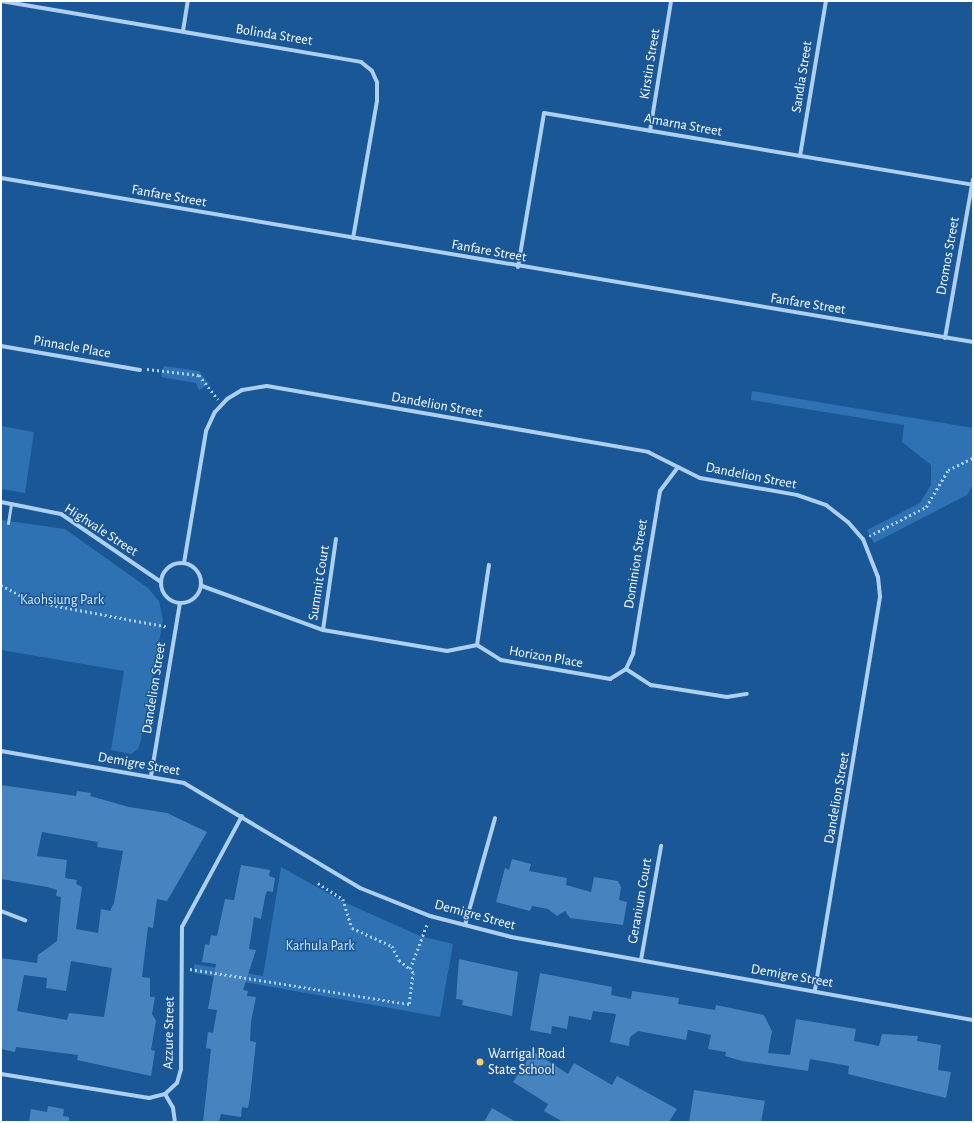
<!DOCTYPE html>
<style>
body{margin:0}
#map{position:relative;width:974px;height:1123px;overflow:hidden;background:#1a5796;font-family:"Alegreya Sans",sans-serif}
div>[style]{position:absolute}
.green>*{inset:0;background:#2e72b4}
.building>*{inset:0;background:#4783be}
.path>*{height:2.5px;margin-top:-1.25px;transform-origin:0;background:repeating-linear-gradient(90deg,#adcff0 0 2px,transparent 0 5px)}
.lane>*{height:3px;margin:-1.5px;padding:0 1.5px;transform-origin:1.5px;border-radius:1.5px;background:#adcff0}
.street>*{height:4px;margin:-2px;padding:0 2px;transform-origin:2px;border-radius:2px;background:#adcff0}
.street>.ring{margin:-2px;padding:0;box-sizing:content-box;background:none;border:4px solid #adcff0;border-radius:50%}
.dots>*{width:11px;height:11px;translate:-50% -50%;box-sizing:border-box;border:2px solid #1a5796;border-radius:50%}
span{translate:-50% -50%;white-space:nowrap;text-align:center;line-height:1.15;-webkit-text-stroke:3px #1a5796;paint-order:stroke}
.street-label{font-size:14px;color:#fff}
.park-label{font-size:14px;color:#d4e8fb}
.poi-label{font-size:14px;color:#fff}
.left{translate:0 -50%;text-align:left}
.frame{position:absolute;inset:0;border:2px solid #fff;pointer-events:none}
</style>
<div id="map">
<div class="green">
<div style="clip-path:polygon(164px 366px,199px 371px,209px 384px,199px 390px,196px 383px,161px 377px)"></div>
<div style="clip-path:polygon(752px 391px,973px 428px,973px 484px,967px 495px,874px 543px,867px 530px,920px 503px,931px 485px,931px 465px,902px 442px,904px 425px,751px 400px)"></div>
<div style="clip-path:polygon(1px 426px,34px 432px,25px 493px,1px 489px)"></div>
<div style="clip-path:polygon(1px 520px,65px 529px,148px 588px,159px 601px,163px 620px,141px 740px,138px 749px,131px 754px,111px 750px,124px 671px,1px 650px)"></div>
<div style="clip-path:polygon(281px 867px,344px 902px,420px 936px,453px 944px,440px 1017px,194px 973px,194px 964px,263px 976px)"></div>
</div>
<div class="building">
<div style="clip-path:polygon(evenodd,1px 785px,76px 796px,77px 791px,91px 793px,90px 796px,129px 807px,167px 813px,207px 832px,167px 901px,157px 899px,153px 928px,148px 927px,142px 977px,150px 978px,150px 997px,155px 997px,152px 1014px,156px 1021px,151px 1050px,155px 1051px,151px 1076px,77px 1060px,78px 1055px,16px 1047px,15px 1052px,1px 1049px,1px 958px,37px 963px,38px 955px,57px 941px,61px 897px,56px 896px,57px 890px,47px 887px,1px 879px,1px 785px,42px 832px,98px 842px,97px 847px,123px 851px,114px 903px,110px 911px,101px 909px,98px 933px,76px 929px,82px 887px,76px 884px,77px 880px,65px 878px,67px 860px,37px 856px,42px 832px,1px 785px,71px 961px,112px 968px,104px 1017px,69px 1013px,67px 1020px,17px 1011px,24px 975px,47px 978px,46px 988px,66px 991px,71px 961px)"></div>
<div style="clip-path:polygon(512px 859px,531px 864px,529px 871px,567px 878px,566px 885px,591px 892px,594px 877px,618px 881px,621px 887px,619px 900px,627px 902px,623px 925px,570px 918px,565px 911px,557px 916px,548px 909px,532px 906px,530px 911px,496px 902px,505px 868px,509px 870px)"></div>
<div style="clip-path:polygon(241px 865px,270px 870px,269px 876px,275px 878px,273px 892px,267px 891px,265px 897px,261px 919px,254px 917px,249px 949px,256px 950px,243px 990px,248px 991px,247px 996px,256px 997px,251px 1022px,250px 1041px,256px 1042px,250px 1097px,248px 1108px,242px 1107px,241px 1117px,221px 1114px,219px 1122px,203px 1122px,211px 1049px,206px 1048px,208px 1032px,213px 1033px,217px 1010px,208px 1009px,216px 964px,202px 962px,205px 944px,209px 945px,211px 935px,217px 936px,225px 899px,234px 900px)"></div>
<div style="clip-path:polygon(459px 959px,518px 972px,512px 1016px,462px 1005px,463px 1000px,456px 999px)"></div>
<div style="clip-path:polygon(540px 973px,612px 987px,611px 995px,631px 999px,632px 991px,679px 998px,678px 1004px,715px 1010px,716px 1005px,764px 1015px,772px 1031px,768px 1053px,790px 1055px,796px 1019px,856px 1029px,854px 1041px,879px 1046px,882px 1034px,918px 1036px,917px 1041px,941px 1045px,938px 1070px,951px 1072px,946px 1098px,848px 1074px,849px 1066px,810px 1059px,808px 1071px,742px 1061px,725px 1056px,726px 1052px,708px 1049px,711px 1035px,688px 1030px,686px 1040px,638px 1031px,630px 1037px,629px 1046px,610px 1042px,616px 1014px,593px 1011px,591px 1020px,569px 1016px,567px 1029px,552px 1026px,551px 1034px,530px 1030px)"></div>
<div style="clip-path:polygon(533px 1051px,568px 1074px,574px 1063px,612px 1085px,617px 1076px,677px 1109px,669px 1122px,563px 1122px,544px 1111px,548px 1104px,513px 1082px)"></div>
<div style="clip-path:polygon(694px 1090px,765px 1101px,761px 1122px,689px 1122px)"></div>
<div style="clip-path:polygon(48px 1106px,64px 1109px,63px 1116px,69px 1117px,69px 1122px,29px 1122px,31px 1109px,47px 1112px)"></div>
<div style="clip-path:polygon(492px 1108px,516px 1122px,484px 1122px)"></div>
</div>
<div class="path">
<div style="left:147px;top:369px;width:52px;rotate:6.6deg"></div>
<div style="left:199px;top:375px;width:31px;rotate:52deg"></div>
<div style="left:869px;top:536px;width:64px;rotate:-27deg"></div>
<div style="left:926px;top:507px;width:43px;rotate:-59.3deg"></div>
<div style="left:948px;top:470px;width:28px;rotate:-26deg"></div>
<div style="left:1px;top:585px;width:34px;rotate:28deg"></div>
<div style="left:31px;top:601px;width:139px;rotate:10.7deg"></div>
<div style="left:318px;top:883px;width:30px;rotate:33deg"></div>
<div style="left:343px;top:899px;width:30px;rotate:73deg"></div>
<div style="left:352px;top:928px;width:44px;rotate:24.2deg"></div>
<div style="left:392px;top:946px;width:16px;rotate:63deg"></div>
<div style="left:399px;top:960px;width:14px;rotate:39deg"></div>
<div style="left:190px;top:969px;width:222px;rotate:9.1deg"></div>
<div style="left:409px;top:1004px;width:31px;rotate:-83deg"></div>
<div style="left:413px;top:973px;width:5px;rotate:-127deg"></div>
<div style="left:410px;top:969px;width:48px;rotate:-69.3deg"></div>
</div>
<div class="lane">
<div style="left:8px;top:523px;width:19px;rotate:-81deg"></div>
</div>
<div class="street">
<div style="left:1px;top:1px;width:365px;rotate:9.6deg"></div>
<div style="left:361px;top:62px;width:14px;rotate:39deg"></div>
<div style="left:372px;top:71px;width:12px;rotate:66deg"></div>
<div style="left:377px;top:82px;width:19px;rotate:90deg"></div>
<div style="left:377px;top:101px;width:139px;rotate:99.9deg"></div>
<div style="left:183px;top:31px;width:30px;rotate:-81deg"></div>
<div style="left:650px;top:131px;width:132px;rotate:-80.8deg"></div>
<div style="left:800px;top:156px;width:157px;rotate:-80.5deg"></div>
<div style="left:1px;top:178px;width:986px;rotate:9.58deg"></div>
<div style="left:518px;top:267px;width:156px;rotate:-80.4deg"></div>
<div style="left:544px;top:113px;width:434px;rotate:9.5deg"></div>
<div style="left:945px;top:338px;width:161px;rotate:-80deg"></div>
<div style="left:1px;top:346px;width:141px;rotate:9.8deg"></div>
<div style="left:1px;top:502px;width:61px;rotate:11.3deg"></div>
<div style="left:61px;top:514px;width:121px;rotate:34.2deg"></div>
<div class="ring" style="left:161px;top:563px;width:36px;height:36px"></div>
<div style="left:184px;top:563px;width:134px;rotate:-80.5deg"></div>
<div style="left:206px;top:431px;width:21px;rotate:-65deg"></div>
<div style="left:215px;top:412px;width:18px;rotate:-47deg"></div>
<div style="left:227px;top:399px;width:17px;rotate:-31deg"></div>
<div style="left:242px;top:390px;width:25px;rotate:-9deg"></div>
<div style="left:267px;top:386px;width:387px;rotate:9.8deg"></div>
<div style="left:648px;top:452px;width:58px;rotate:26.6deg"></div>
<div style="left:700px;top:478px;width:98px;rotate:9.9deg"></div>
<div style="left:797px;top:495px;width:31px;rotate:19deg"></div>
<div style="left:826px;top:505px;width:28px;rotate:38deg"></div>
<div style="left:848px;top:522px;width:23px;rotate:49deg"></div>
<div style="left:863px;top:539px;width:41px;rotate:68.5deg"></div>
<div style="left:878px;top:577px;width:20px;rotate:84deg"></div>
<div style="left:880px;top:597px;width:399px;rotate:99.4deg"></div>
<div style="left:202px;top:586px;width:129px;rotate:20deg"></div>
<div style="left:323px;top:630px;width:126px;rotate:9.6deg"></div>
<div style="left:447px;top:651px;width:31px;rotate:-11deg"></div>
<div style="left:477px;top:645px;width:28px;rotate:32deg"></div>
<div style="left:501px;top:660px;width:111px;rotate:9.9deg"></div>
<div style="left:610px;top:679px;width:19px;rotate:-32deg"></div>
<div style="left:323px;top:630px;width:92px;rotate:-81.9deg"></div>
<div style="left:477px;top:645px;width:81px;rotate:-81.5deg"></div>
<div style="left:626px;top:669px;width:17px;rotate:-65deg"></div>
<div style="left:633px;top:654px;width:165px;rotate:-80.6deg"></div>
<div style="left:660px;top:491px;width:30px;rotate:-53deg"></div>
<div style="left:626px;top:669px;width:30px;rotate:33deg"></div>
<div style="left:651px;top:685px;width:77px;rotate:9deg"></div>
<div style="left:727px;top:697px;width:20px;rotate:-9deg"></div>
<div style="left:1px;top:751px;width:186px;rotate:9.9deg"></div>
<div style="left:184px;top:783px;width:205px;rotate:30.8deg"></div>
<div style="left:360px;top:888px;width:75px;rotate:21.8deg"></div>
<div style="left:430px;top:916px;width:84px;rotate:14.5deg"></div>
<div style="left:511px;top:937px;width:469px;rotate:10.2deg"></div>
<div style="left:151px;top:776px;width:175px;rotate:-80.5deg"></div>
<div style="left:1px;top:911px;width:26px;rotate:21deg"></div>
<div style="left:465px;top:925px;width:111px;rotate:-74.3deg"></div>
<div style="left:641px;top:960px;width:116px;rotate:-80deg"></div>
<div style="left:1px;top:1074px;width:150px;rotate:9.2deg"></div>
<div style="left:149px;top:1098px;width:16px;rotate:-14deg"></div>
<div style="left:165px;top:1094px;width:16px;rotate:-43deg"></div>
<div style="left:177px;top:1083px;width:15px;rotate:-74deg"></div>
<div style="left:181px;top:1069px;width:142px;rotate:-89.6deg"></div>
<div style="left:182px;top:927px;width:126px;rotate:-61.6deg"></div>
<div style="left:165px;top:1094px;width:16px;rotate:60deg"></div>
<div style="left:173px;top:1108px;width:14px;rotate:82deg"></div>
</div>
<div class="dots">
<div style="left:480px;top:1062px;background:#ffcc6c"></div>
</div>
<div class="street-label">
<span style="left:274px;top:35px;rotate:9deg">Bolinda Street</span>
<span style="left:650px;top:64px;rotate:-81deg">Kirstin Street</span>
<span style="left:802px;top:77px;rotate:-81deg">Sandia Street</span>
<span style="left:683px;top:125px;rotate:10deg">Amarna Street</span>
<span style="left:169px;top:196px;rotate:10deg">Fanfare Street</span>
<span style="left:489px;top:251px;rotate:10deg">Fanfare Street</span>
<span style="left:948px;top:256px;rotate:-80deg">Dromos Street</span>
<span style="left:808px;top:304px;rotate:9deg">Fanfare Street</span>
<span style="left:72px;top:347px;rotate:10deg">Pinnacle Place</span>
<span style="left:437px;top:405px;rotate:10deg">Dandelion Street</span>
<span style="left:751px;top:476px;rotate:11deg">Dandelion Street</span>
<span style="left:101px;top:530px;rotate:33deg">Highvale Street</span>
<span style="left:636px;top:564px;rotate:-81deg">Dominion Street</span>
<span style="left:319px;top:583px;rotate:-81deg">Summit Court</span>
<span style="left:546px;top:657px;rotate:10deg">Horizon Place</span>
<span style="left:154px;top:688px;rotate:-81deg">Dandelion Street</span>
<span style="left:139px;top:764px;rotate:10deg">Demigre Street</span>
<span style="left:837px;top:798px;rotate:-80deg">Dandelion Street</span>
<span style="left:640px;top:901px;rotate:-80deg">Geranium Court</span>
<span style="left:475px;top:915px;rotate:15deg">Demigre Street</span>
<span style="left:792px;top:976px;rotate:10deg">Demigre Street</span>
<span style="left:169px;top:1033px;rotate:-89deg">Azzure Street</span>
</div>
<div class="park-label">
<span style="left:62px;top:600px">Kaohsiung Park</span>
<span style="left:320px;top:946px">Karhula Park</span>
</div>
<div class="poi-label">
<span class="left" style="left:488px;top:1062px">Warrigal Road<br>State School</span>
</div>
<div class="frame"></div>
</div>
